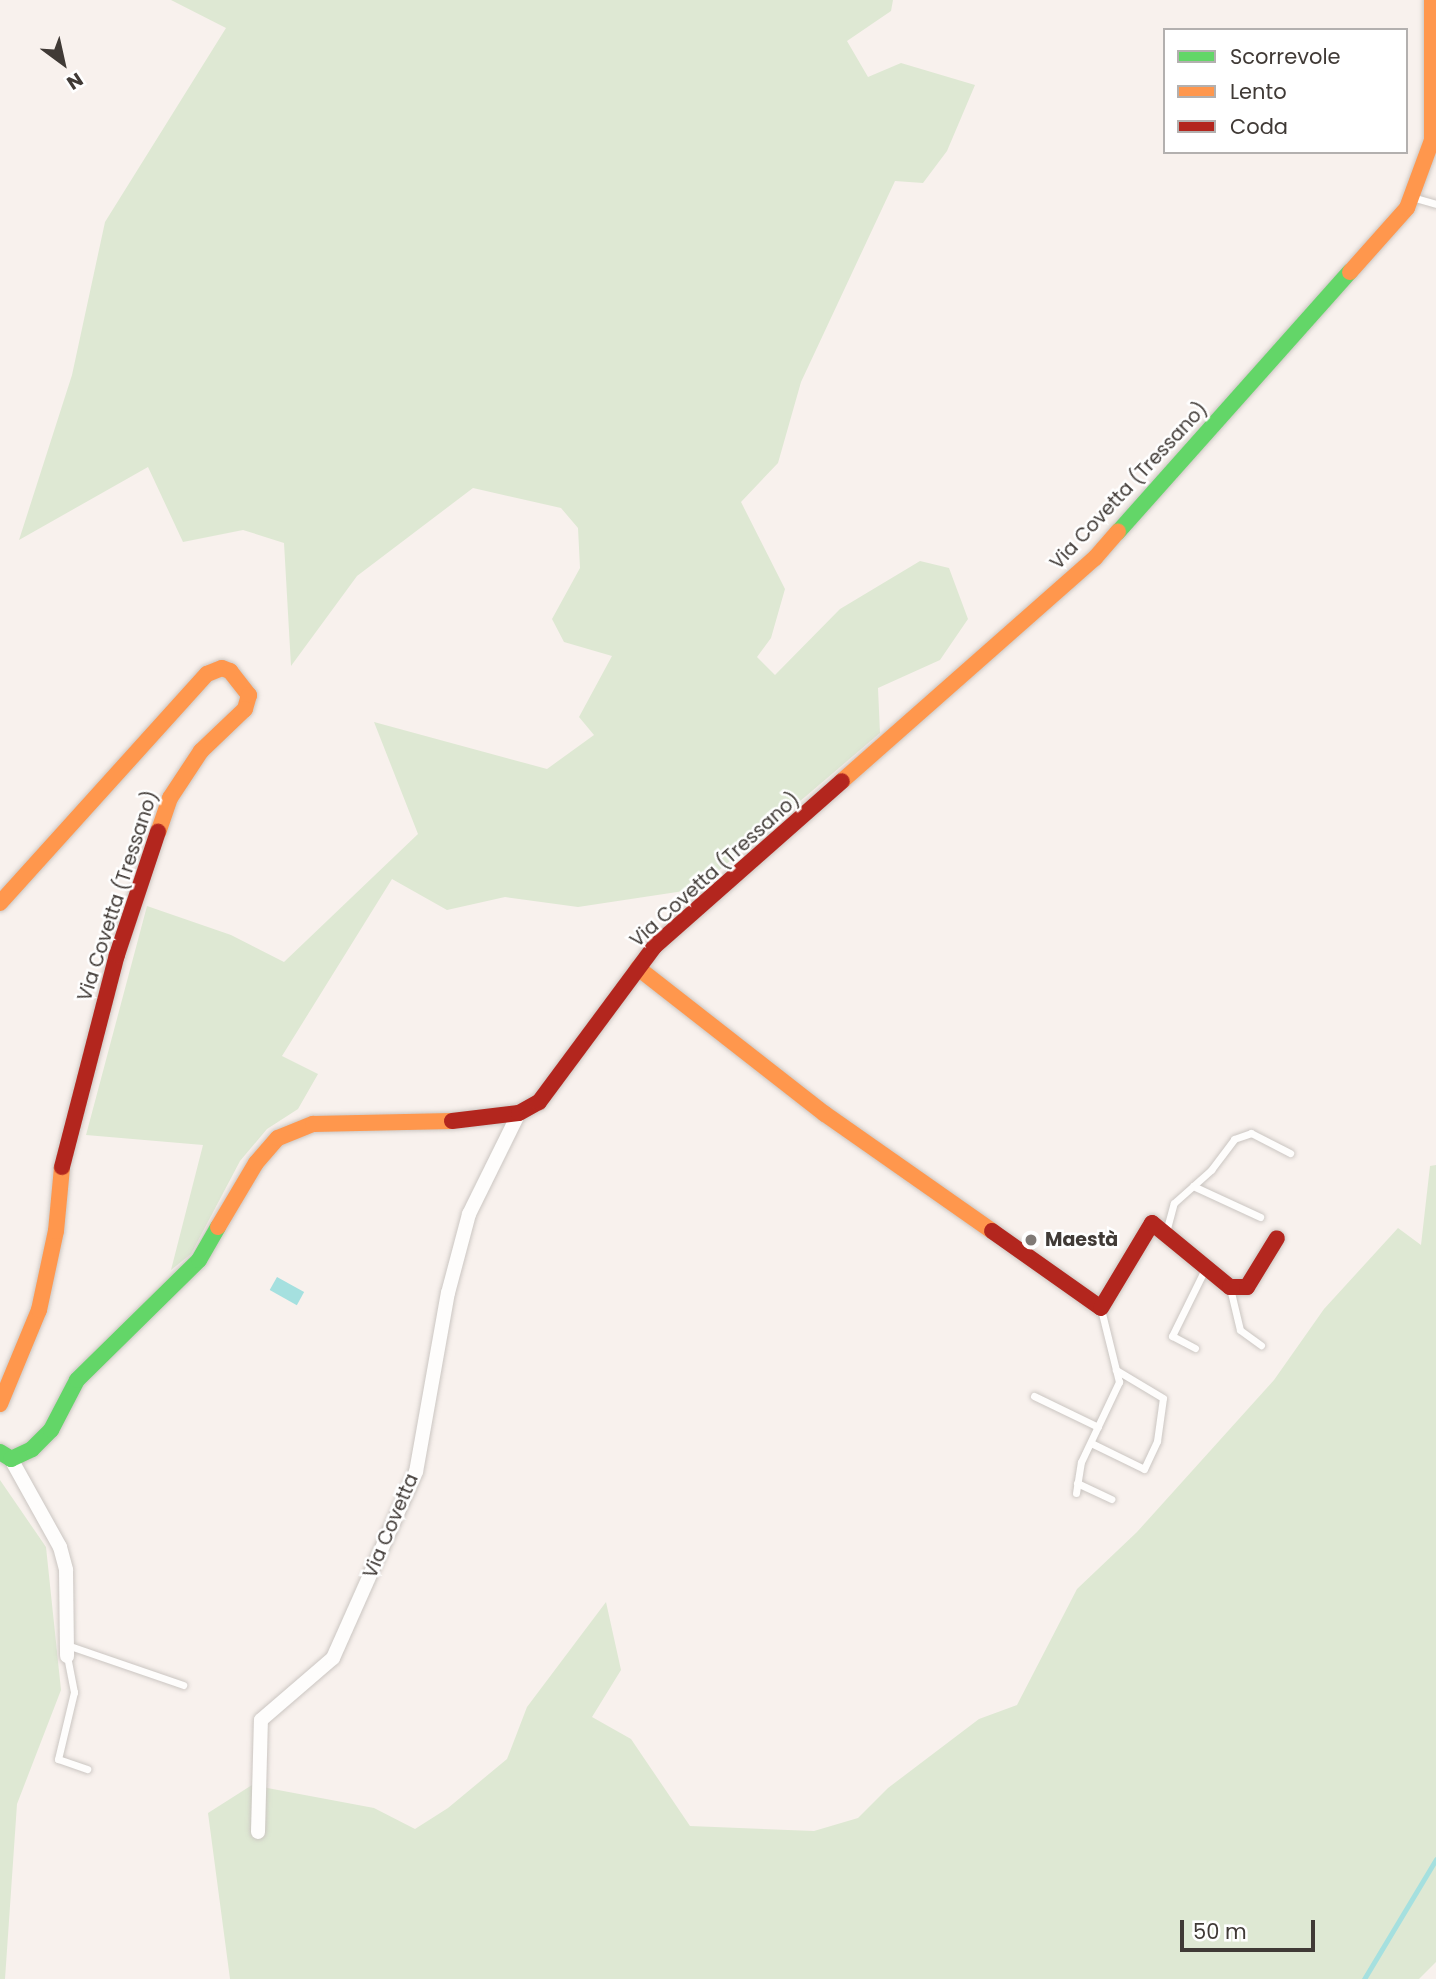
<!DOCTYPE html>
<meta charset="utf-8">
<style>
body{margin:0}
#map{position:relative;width:1436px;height:1979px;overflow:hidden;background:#f8f1ed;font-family:Poppins,sans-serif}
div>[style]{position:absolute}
.green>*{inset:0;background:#dee8d3}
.water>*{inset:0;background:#a5e0df;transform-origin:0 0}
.stream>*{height:5px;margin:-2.5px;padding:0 2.5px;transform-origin:2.5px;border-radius:2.5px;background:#a5e0df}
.roads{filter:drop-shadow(0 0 2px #cbc6c2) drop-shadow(0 0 2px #cbc6c2)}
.lane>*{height:7px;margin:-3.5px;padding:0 3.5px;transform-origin:3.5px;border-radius:3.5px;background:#fefdfc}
.street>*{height:14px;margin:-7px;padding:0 7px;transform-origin:7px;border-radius:7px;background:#fefdfc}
.fast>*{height:16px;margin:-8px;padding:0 8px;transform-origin:8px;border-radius:8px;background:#63d668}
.slow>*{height:16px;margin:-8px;padding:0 8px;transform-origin:8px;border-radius:8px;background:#ff974d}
.jam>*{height:16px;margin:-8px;padding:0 8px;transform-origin:8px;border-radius:8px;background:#b3261e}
.dots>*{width:19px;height:19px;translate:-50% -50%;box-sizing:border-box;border:4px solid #fff;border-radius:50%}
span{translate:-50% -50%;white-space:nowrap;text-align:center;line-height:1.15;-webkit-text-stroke:5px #fff;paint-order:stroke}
.street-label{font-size:19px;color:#403a36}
.poi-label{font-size:19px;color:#403a36;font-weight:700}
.left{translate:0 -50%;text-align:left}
.legend{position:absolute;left:1163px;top:28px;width:245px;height:126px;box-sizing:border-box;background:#fff;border:2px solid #b3b0af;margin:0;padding:9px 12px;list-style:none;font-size:21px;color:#403a36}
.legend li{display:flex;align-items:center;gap:14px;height:35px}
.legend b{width:35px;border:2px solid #b3b0af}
.north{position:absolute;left:28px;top:28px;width:70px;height:70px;-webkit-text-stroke:5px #fff;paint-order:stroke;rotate:147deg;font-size:19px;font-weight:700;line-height:28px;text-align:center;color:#403a36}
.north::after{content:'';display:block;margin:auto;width:24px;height:32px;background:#403a36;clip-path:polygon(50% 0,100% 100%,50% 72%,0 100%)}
.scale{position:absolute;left:1180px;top:1920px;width:135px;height:32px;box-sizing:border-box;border:4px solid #403a36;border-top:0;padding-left:9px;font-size:21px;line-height:24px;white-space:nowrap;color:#403a36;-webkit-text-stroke:5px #fff;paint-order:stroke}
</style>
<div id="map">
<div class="green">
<div style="clip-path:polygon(171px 0,893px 0,891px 11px,847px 41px,868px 77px,901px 63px,975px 85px,947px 151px,923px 183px,895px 181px,801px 382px,778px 463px,741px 502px,785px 589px,771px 638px,757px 657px,775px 675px,840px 609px,920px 561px,949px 568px,968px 619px,940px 660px,878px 688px,880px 733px,697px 889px,578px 907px,505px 897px,447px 910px,392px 879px,282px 1056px,318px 1074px,298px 1109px,267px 1129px,240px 1161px,191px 1254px,171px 1270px,203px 1145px,86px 1135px,147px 906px,231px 935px,284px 962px,418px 834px,374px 722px,547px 769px,594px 735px,579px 717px,612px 656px,564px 642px,552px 619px,580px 568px,578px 528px,561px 508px,473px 488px,357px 576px,291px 666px,284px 543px,243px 530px,183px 542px,148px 467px,19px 540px,72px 375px,105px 222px,226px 28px)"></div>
<div style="clip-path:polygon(1436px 1165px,1436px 1962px,1419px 1979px,230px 1979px,208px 1813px,252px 1785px,374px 1808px,415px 1829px,448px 1808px,507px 1759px,527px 1707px,606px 1602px,621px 1670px,592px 1717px,631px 1739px,690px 1826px,814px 1831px,858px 1818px,888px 1788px,979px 1719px,1017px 1705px,1077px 1589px,1137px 1532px,1274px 1380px,1324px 1309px,1398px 1228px,1421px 1245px,1430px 1166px)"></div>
<div style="clip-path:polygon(0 1480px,46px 1547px,61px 1690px,17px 1804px,5px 1979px,0 1979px)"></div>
</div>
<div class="water">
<div style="left:277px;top:1277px;width:31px;height:15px;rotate:29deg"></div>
</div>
<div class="stream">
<div style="left:1364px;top:1979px;width:140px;rotate:-59deg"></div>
</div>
<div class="roads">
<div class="lane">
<div style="left:1412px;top:197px;width:25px;rotate:16deg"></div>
<div style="left:1193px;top:1186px;width:74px;rotate:24.8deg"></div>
<div style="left:1166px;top:1232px;width:30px;rotate:-75deg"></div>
<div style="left:1174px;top:1203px;width:50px;rotate:-41.7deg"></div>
<div style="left:1211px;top:1170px;width:39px;rotate:-53deg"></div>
<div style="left:1234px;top:1139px;width:18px;rotate:-19deg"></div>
<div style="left:1251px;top:1133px;width:44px;rotate:27.1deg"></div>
<div style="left:1230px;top:1288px;width:43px;rotate:76.6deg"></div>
<div style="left:1240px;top:1330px;width:26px;rotate:36deg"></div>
<div style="left:1195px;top:1348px;width:26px;rotate:-152deg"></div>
<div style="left:1172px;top:1336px;width:75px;rotate:-63.8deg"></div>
<div style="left:1034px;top:1396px;width:71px;rotate:25.8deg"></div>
<div style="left:1091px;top:1443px;width:59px;rotate:26.1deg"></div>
<div style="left:1144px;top:1469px;width:31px;rotate:-65deg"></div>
<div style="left:1157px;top:1441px;width:43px;rotate:-82.1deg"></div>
<div style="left:1163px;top:1398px;width:55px;rotate:-149.2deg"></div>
<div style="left:1077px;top:1483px;width:38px;rotate:25deg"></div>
<div style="left:1076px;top:1493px;width:31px;rotate:-81deg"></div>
<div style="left:1081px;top:1462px;width:89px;rotate:-64.6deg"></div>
<div style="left:1119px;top:1382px;width:75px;rotate:-103.9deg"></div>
<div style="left:67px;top:1645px;width:123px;rotate:19deg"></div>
<div style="left:67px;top:1656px;width:37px;rotate:79deg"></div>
<div style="left:74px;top:1692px;width:69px;rotate:103.4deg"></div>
<div style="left:58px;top:1759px;width:31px;rotate:19deg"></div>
</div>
<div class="street">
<div style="left:11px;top:1459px;width:101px;rotate:60.9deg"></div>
<div style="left:60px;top:1547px;width:24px;rotate:75deg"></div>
<div style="left:66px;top:1570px;width:86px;rotate:89.3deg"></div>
<div style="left:258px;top:1832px;width:112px;rotate:-88.5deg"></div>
<div style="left:261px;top:1720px;width:95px;rotate:-40.7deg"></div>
<div style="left:333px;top:1658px;width:204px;rotate:-66deg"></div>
<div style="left:416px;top:1472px;width:182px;rotate:-79.9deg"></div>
<div style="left:448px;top:1293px;width:82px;rotate:-75.1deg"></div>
<div style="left:469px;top:1214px;width:113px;rotate:-63.7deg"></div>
</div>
<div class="fast">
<div style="left:1118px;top:532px;width:348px;rotate:-48.3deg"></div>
<div style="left:0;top:1452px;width:13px;rotate:32deg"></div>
<div style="left:11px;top:1459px;width:23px;rotate:-25deg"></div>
<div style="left:32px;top:1449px;width:27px;rotate:-45deg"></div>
<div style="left:51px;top:1430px;width:56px;rotate:-62.5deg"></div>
<div style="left:77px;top:1380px;width:171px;rotate:-44.5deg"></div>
<div style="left:199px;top:1260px;width:38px;rotate:-60deg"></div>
</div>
<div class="slow">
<div style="left:1350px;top:272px;width:86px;rotate:-48.3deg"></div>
<div style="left:1407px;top:208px;width:72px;rotate:-69.8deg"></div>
<div style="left:1432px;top:140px;width:140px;rotate:-90deg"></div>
<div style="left:842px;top:781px;width:337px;rotate:-41.4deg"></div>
<div style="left:1095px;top:558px;width:35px;rotate:-49deg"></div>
<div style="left:0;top:903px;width:309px;rotate:-47.9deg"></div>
<div style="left:207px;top:674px;width:16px;rotate:-22deg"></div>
<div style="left:222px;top:668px;width:9px;rotate:21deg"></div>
<div style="left:230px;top:671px;width:31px;rotate:52deg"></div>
<div style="left:249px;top:695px;width:15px;rotate:106deg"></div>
<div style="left:245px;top:709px;width:61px;rotate:136.3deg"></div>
<div style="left:201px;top:751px;width:56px;rotate:123.4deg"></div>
<div style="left:170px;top:798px;width:36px;rotate:109deg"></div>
<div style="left:638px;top:968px;width:237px;rotate:38deg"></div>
<div style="left:825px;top:1114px;width:204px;rotate:35deg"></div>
<div style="left:218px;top:1227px;width:74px;rotate:-59.3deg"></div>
<div style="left:256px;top:1163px;width:33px;rotate:-49deg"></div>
<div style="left:278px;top:1138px;width:38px;rotate:-22deg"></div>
<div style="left:313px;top:1124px;width:139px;rotate:-1.2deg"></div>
<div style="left:0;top:1404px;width:102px;rotate:-67.5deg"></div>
<div style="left:39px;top:1310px;width:81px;rotate:-77.9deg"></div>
<div style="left:56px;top:1231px;width:64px;rotate:-84.6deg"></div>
</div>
<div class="jam">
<div style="left:452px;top:1121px;width:67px;rotate:-6.8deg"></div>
<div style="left:519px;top:1113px;width:23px;rotate:-29deg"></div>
<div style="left:539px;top:1102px;width:194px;rotate:-53.4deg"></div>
<div style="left:655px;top:946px;width:249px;rotate:-41.4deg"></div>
<div style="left:62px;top:1167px;width:219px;rotate:-75.5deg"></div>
<div style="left:117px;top:955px;width:130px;rotate:-71.6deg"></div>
<div style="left:992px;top:1231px;width:133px;rotate:35.2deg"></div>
<div style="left:1101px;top:1308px;width:99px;rotate:-59deg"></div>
<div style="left:1152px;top:1223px;width:101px;rotate:39.4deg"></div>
<div style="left:1230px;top:1287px;width:17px"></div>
<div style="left:1247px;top:1287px;width:57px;rotate:-58.5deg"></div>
</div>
</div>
<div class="dots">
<div style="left:1031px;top:1240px;background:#807a76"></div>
</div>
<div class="street-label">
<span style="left:1129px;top:486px;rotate:-47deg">Via Covetta (Tressano)</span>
<span style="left:715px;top:870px;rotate:-42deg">Via Covetta (Tressano)</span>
<span style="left:118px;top:896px;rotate:-72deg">Via Covetta (Tressano)</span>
<span style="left:391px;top:1526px;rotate:-67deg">Via Covetta</span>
</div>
<div class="poi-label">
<span class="left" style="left:1045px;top:1240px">Maestà</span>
</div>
<ul class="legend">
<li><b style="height:9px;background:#63d668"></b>Scorrevole</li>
<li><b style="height:9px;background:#ff974d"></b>Lento</li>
<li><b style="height:9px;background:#b3261e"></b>Coda</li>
</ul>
<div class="north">N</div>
<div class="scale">50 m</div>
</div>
